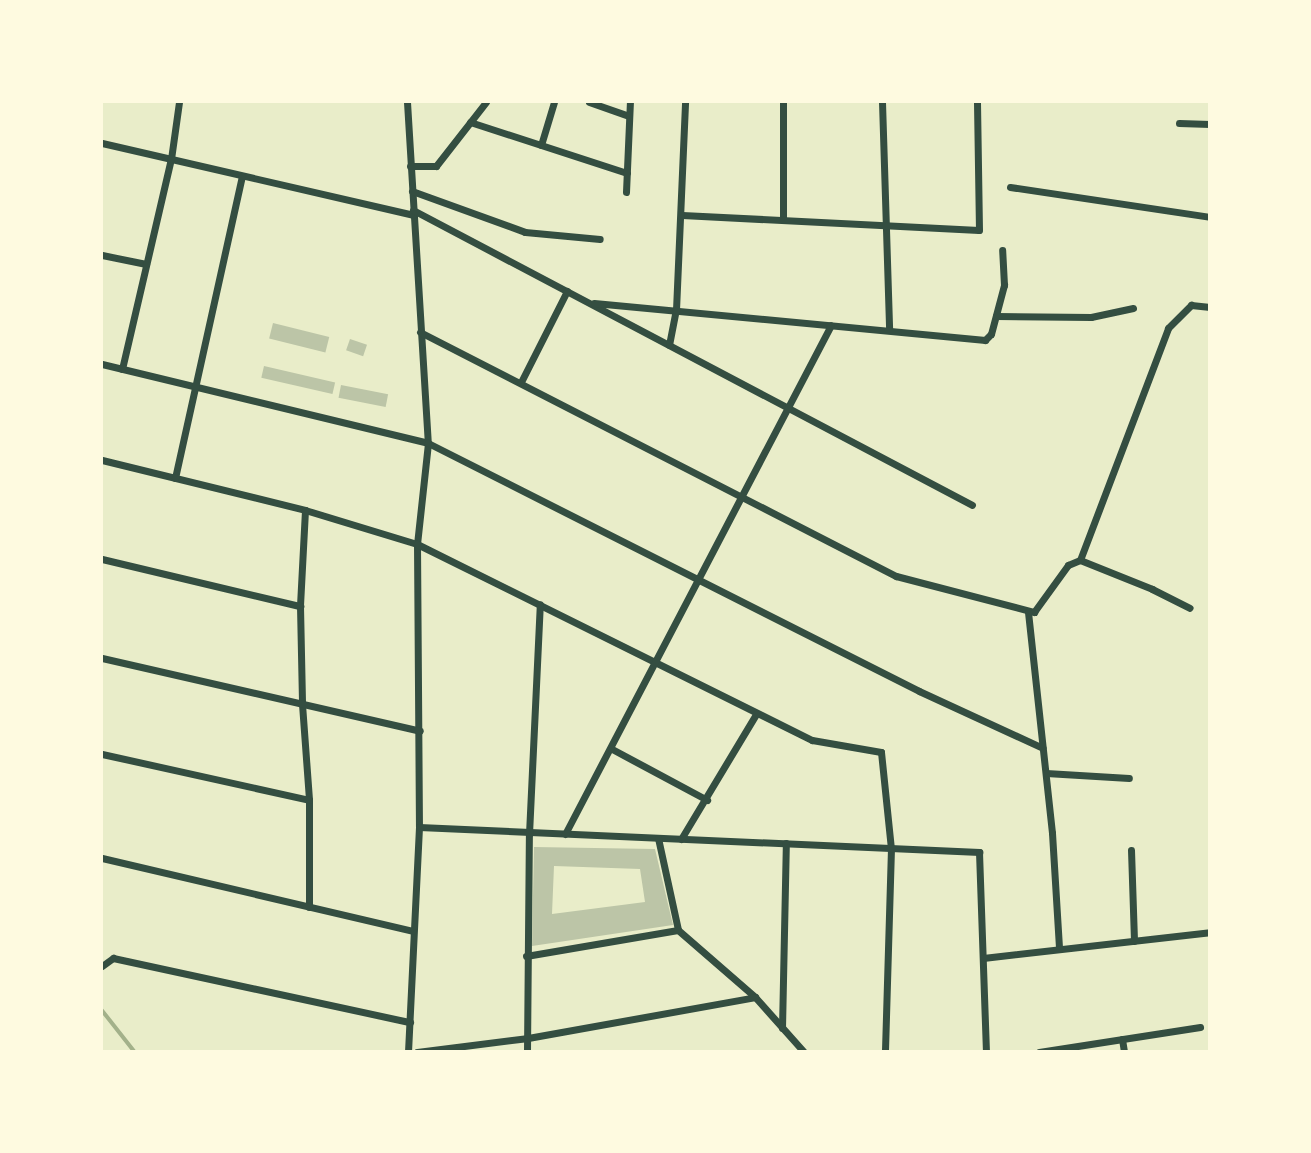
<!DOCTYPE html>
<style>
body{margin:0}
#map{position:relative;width:1311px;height:1153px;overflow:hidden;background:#e9edc9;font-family:"DM Sans",sans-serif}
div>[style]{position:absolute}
.stream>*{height:3.5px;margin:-1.75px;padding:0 1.75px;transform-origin:1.75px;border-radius:1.75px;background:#a3b18a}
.building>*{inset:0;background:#bcc5a7;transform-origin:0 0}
.minor>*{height:7px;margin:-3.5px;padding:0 3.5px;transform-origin:3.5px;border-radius:3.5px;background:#344e41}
span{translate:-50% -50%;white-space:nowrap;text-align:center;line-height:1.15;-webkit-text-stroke:7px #fefae0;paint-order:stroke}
.frame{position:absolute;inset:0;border:103px solid #fefae0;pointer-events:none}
</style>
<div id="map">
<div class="stream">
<div style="left:102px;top:1010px;width:53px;rotate:51.8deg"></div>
</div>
<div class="building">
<div style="left:273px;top:323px;width:58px;height:16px;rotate:14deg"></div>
<div style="left:350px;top:339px;width:18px;height:12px;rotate:19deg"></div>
<div style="left:264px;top:366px;width:73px;height:12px;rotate:13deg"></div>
<div style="left:341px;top:385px;width:48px;height:13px;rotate:11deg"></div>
<div style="clip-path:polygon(evenodd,534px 847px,655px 849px,673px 925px,532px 946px,534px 847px,554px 866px,640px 869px,645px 902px,552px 914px,554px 866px)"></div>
</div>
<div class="minor">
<div style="left:407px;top:102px;width:342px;rotate:86.5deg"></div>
<div style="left:428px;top:443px;width:102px;rotate:96.2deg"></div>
<div style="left:417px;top:544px;width:283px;rotate:89.6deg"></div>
<div style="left:419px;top:827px;width:225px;rotate:92.8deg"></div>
<div style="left:589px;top:102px;width:42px;rotate:19.3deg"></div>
<div style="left:783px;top:102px;width:118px;rotate:90deg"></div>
<div style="left:882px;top:102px;width:228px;rotate:88.2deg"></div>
<div style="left:470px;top:122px;width:165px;rotate:18deg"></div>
<div style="left:1179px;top:123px;width:31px;rotate:2deg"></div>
<div style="left:102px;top:143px;width:320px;rotate:13deg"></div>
<div style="left:541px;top:145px;width:45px;rotate:-73.2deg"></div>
<div style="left:410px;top:166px;width:26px"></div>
<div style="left:436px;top:166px;width:81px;rotate:-52deg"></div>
<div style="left:1010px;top:187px;width:202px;rotate:8.5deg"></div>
<div style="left:412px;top:191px;width:120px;rotate:19.9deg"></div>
<div style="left:525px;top:232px;width:75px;rotate:5.3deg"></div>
<div style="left:626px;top:192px;width:90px;rotate:-87.5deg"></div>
<div style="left:413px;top:210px;width:632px;rotate:27.82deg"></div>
<div style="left:682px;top:215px;width:297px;rotate:2.9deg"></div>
<div style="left:979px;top:230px;width:128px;rotate:-90.9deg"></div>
<div style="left:102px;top:255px;width:45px;rotate:11.6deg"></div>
<div style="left:594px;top:303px;width:393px;rotate:5.4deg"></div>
<div style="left:985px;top:340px;width:8px;rotate:-45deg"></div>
<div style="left:991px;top:334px;width:51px;rotate:-75.1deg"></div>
<div style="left:1004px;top:285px;width:35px;rotate:-93deg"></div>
<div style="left:996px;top:316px;width:95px;rotate:0.6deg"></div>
<div style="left:1091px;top:317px;width:43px;rotate:-12.1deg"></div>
<div style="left:420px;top:332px;width:535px;rotate:27.14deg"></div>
<div style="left:896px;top:576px;width:143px;rotate:14.6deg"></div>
<div style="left:1034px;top:612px;width:58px;rotate:-54.1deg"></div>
<div style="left:1068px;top:565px;width:13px;rotate:-23deg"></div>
<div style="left:1080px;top:560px;width:78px;rotate:21.9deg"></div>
<div style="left:1152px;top:589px;width:42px;rotate:26.6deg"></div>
<div style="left:669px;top:345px;width:36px;rotate:-79deg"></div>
<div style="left:676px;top:310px;width:208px;rotate:-87.5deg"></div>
<div style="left:102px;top:364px;width:335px;rotate:13.6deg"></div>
<div style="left:428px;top:443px;width:550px;rotate:26.8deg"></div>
<div style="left:919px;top:691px;width:136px;rotate:24.7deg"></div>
<div style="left:122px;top:369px;width:216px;rotate:-76.9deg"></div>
<div style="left:171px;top:159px;width:58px;rotate:-82deg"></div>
<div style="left:521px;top:382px;width:102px;rotate:-63.2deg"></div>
<div style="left:102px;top:460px;width:209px;rotate:13.8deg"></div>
<div style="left:305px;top:510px;width:117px;rotate:16.9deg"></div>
<div style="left:417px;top:544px;width:441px;rotate:26.4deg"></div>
<div style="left:812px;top:740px;width:70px;rotate:9.9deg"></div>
<div style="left:881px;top:752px;width:97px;rotate:84.1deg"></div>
<div style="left:891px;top:848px;width:204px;rotate:91.7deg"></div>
<div style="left:175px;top:478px;width:309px;rotate:-77.5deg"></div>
<div style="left:305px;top:510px;width:96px;rotate:93deg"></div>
<div style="left:300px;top:606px;width:98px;rotate:88.8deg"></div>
<div style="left:302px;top:704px;width:96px;rotate:85.8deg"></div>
<div style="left:309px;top:800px;width:107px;rotate:90deg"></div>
<div style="left:102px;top:559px;width:204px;rotate:13.4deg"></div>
<div style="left:1080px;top:560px;width:248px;rotate:-69.2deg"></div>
<div style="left:1168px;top:328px;width:33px;rotate:-45deg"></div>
<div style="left:1191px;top:305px;width:19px;rotate:6deg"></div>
<div style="left:1028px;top:612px;width:222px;rotate:83.8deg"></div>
<div style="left:1052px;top:833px;width:116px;rotate:86.5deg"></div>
<div style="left:102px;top:658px;width:326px;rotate:12.9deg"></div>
<div style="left:612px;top:749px;width:108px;rotate:28.2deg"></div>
<div style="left:102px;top:754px;width:212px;rotate:12.5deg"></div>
<div style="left:1046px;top:773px;width:83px;rotate:3.4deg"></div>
<div style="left:419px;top:827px;width:561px;rotate:2.56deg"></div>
<div style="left:979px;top:852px;width:200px;rotate:88deg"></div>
<div style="left:565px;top:834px;width:574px;rotate:-62.41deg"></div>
<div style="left:658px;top:838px;width:94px;rotate:77.7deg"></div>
<div style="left:678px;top:930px;width:102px;rotate:41deg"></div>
<div style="left:755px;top:997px;width:74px;rotate:48.3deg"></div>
<div style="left:681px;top:839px;width:146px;rotate:-59deg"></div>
<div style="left:1131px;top:850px;width:91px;rotate:88.1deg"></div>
<div style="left:102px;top:858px;width:319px;rotate:13.2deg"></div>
<div style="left:526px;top:956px;width:154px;rotate:-9.7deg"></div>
<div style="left:983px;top:958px;width:228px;rotate:-6.5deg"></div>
<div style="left:102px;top:966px;width:14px;rotate:-36deg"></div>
<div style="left:113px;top:958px;width:304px;rotate:12.2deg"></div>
<div style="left:782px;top:1028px;width:185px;rotate:-88.8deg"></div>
<div style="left:1122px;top:1039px;width:13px;rotate:81deg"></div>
<div style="left:417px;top:1052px;width:112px;rotate:-7.2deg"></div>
<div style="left:528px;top:1038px;width:231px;rotate:-10.2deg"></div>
<div style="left:527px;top:1052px;width:218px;rotate:-89.5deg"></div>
<div style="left:529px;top:834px;width:230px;rotate:-87.3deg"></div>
<div style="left:1039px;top:1052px;width:163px;rotate:-8.8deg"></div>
</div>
<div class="frame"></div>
</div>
